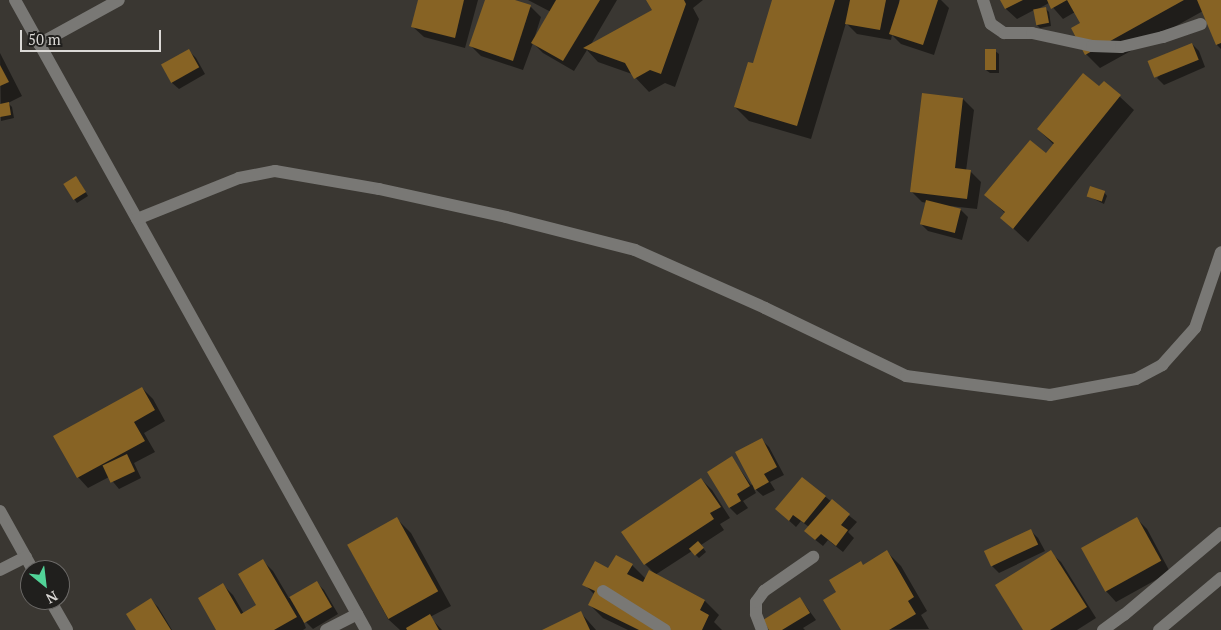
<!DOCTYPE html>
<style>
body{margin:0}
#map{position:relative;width:1221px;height:630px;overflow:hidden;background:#3a3732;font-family:"PT Serif",serif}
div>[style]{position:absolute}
.shadow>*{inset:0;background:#0007}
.building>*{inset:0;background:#876324;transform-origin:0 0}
.minor>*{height:12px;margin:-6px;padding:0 6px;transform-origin:6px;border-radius:6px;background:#797875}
span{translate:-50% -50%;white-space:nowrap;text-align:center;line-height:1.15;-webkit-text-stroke:4.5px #201f1d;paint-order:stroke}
.north{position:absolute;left:20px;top:560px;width:50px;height:50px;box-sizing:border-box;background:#201f1d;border:1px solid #6b6967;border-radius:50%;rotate:151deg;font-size:14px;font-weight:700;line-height:20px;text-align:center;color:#dbd9d6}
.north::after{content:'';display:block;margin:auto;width:18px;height:22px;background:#51d398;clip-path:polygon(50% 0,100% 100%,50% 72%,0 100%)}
.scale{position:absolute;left:20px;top:30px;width:141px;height:22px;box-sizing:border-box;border:2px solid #dbd9d6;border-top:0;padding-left:6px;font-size:15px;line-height:18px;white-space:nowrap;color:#dbd9d6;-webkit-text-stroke:4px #201f1d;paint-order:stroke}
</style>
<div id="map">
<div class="shadow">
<div style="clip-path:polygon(420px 0,478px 0,465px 48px,424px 37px,413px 27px)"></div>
<div style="clip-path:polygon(486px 0,511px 0,531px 7px,541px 17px,535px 36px,551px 12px,528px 0,617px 0,590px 46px,653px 10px,648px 0,703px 0,693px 8px,699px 19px,675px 87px,665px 83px,649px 92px,632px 74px,598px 62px,587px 50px,574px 71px,543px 53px,533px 43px,523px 70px,481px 56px,471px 46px)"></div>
<div style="clip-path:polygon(773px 0,899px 0,899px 7px,901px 0,941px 0,949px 8px,934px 55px,901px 44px,892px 35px,891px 40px,857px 34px,846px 23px,811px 139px,749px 121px,735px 107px,753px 65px)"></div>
<div style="clip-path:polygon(1002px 0,1221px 0,1221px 49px,1217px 45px,1203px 11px,1100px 68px,1086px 54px,1081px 24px,1075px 12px,1063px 19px,1049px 3px,1036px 10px,1046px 9px,1049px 12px,1051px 26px,1040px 28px,1037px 25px,1034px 10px,1017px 19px,1006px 9px)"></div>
<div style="clip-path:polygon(1192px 44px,1199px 51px,1205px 67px,1164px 85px,1157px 78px)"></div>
<div style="clip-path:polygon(189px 51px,196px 58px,205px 74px,179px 89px,171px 82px,163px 65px)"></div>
<div style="clip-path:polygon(995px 51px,999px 54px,999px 73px,990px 73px,986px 70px)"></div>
<div style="clip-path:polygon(0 53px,22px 96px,8px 103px,12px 107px,14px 118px,1px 121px)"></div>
<div style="clip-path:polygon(1104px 82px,1134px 110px,1028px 242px,1002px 218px,1006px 214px,986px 195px,1046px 154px,1054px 145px,1038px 129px,1099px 88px)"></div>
<div style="clip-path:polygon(963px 99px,974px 110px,966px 171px,970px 171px,981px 182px,977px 209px,950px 206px,961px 210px,968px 217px,962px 240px,928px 231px,921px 224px,927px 203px,922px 202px,912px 192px)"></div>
<div style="clip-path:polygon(79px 181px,88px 196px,77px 203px,64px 184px)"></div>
<div style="clip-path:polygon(1104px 192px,1107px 196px,1104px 204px,1088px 196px)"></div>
<div style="clip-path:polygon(142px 388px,153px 399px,165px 421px,144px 433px,155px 452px,134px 463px,141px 478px,119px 489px,109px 477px,88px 488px,78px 477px)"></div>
<div style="clip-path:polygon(762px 440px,769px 447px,784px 475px,770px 482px,775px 490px,763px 496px,753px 487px,756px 493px,743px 501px,748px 508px,737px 515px,730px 508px,708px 472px,732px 458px,751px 485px,753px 484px)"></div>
<div style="clip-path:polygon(802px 478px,857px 522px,848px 532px,854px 538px,843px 552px,828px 540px,823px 546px,813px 538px,809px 527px,801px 521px,796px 527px,784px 516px)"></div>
<div style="clip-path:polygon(701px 479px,712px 490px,730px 518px,720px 524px,724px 530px,701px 545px,706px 552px,699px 558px,692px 551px,655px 575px,705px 601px,719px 615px,714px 622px,722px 630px,628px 630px,603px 618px,589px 604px,594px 594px,584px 584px,609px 569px,632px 565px,646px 579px,655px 574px,645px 564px)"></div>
<div style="clip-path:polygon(1136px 518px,1147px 529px,1170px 572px,1116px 602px,1106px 591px)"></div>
<div style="clip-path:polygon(397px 519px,411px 533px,451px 606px,430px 617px,442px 630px,400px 630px,388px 619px,348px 545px)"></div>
<div style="clip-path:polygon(1031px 531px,1038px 538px,1045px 551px,999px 573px,992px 566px)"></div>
<div style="clip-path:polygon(887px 552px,901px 566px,927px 611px,921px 615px,929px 629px,842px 630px,838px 593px,864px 566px)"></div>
<div style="clip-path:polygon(1050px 552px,1061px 562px,1096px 618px,1077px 630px,1024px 630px)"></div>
<div style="clip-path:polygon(263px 561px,273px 571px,289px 598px,317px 583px,324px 590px,338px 614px,313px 629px,302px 618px,306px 628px,303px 630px,218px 630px,223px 585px,233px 595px,244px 614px,258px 606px)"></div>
<div style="clip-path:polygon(800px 598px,816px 620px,803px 628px,805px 630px,770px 630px)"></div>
<div style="clip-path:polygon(151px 600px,158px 607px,172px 630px,137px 630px)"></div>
<div style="clip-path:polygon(581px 613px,596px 630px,545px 630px)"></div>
</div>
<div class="building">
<div style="clip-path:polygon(418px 0,464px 0,455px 38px,411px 27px)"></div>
<div style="clip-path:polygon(485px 0,515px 0,531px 5px,513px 61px,469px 46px)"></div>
<div style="clip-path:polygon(556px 0,600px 0,563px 61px,531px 43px)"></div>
<div style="clip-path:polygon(646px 0,684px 0,686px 4px,661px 74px,650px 70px,634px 79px,625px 63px,583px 48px,652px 10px)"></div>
<div style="clip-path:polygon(772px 0,835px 0,797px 126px,734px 107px,748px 62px,753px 63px)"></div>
<div style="clip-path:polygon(850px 0,886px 0,880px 30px,845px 24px)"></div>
<div style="clip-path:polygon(900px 0,938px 0,923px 45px,889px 34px)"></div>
<div style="clip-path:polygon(1000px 0,1023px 0,1005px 9px)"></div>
<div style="clip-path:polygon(1047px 0,1184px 0,1085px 55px,1071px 28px,1080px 23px,1067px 0,1051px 9px)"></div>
<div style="clip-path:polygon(1197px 0,1221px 0,1221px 43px,1216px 45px)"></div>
<div style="left:1046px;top:7px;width:16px;height:13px;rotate:79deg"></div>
<div style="left:1192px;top:43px;width:18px;height:48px;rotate:68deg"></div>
<div style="left:189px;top:49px;width:21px;height:32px;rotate:61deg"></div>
<div style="left:985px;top:49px;width:11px;height:21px"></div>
<div style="clip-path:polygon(0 65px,9px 82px,0 86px)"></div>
<div style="clip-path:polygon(1083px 73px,1099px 86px,1104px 81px,1121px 95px,1013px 229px,1000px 218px,1005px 212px,984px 195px,1030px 140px,1046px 153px,1054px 143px,1037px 129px)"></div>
<div style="clip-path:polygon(922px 93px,963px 98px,955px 168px,971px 170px,967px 199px,910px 192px)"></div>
<div style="clip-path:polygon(9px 102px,11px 115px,0 117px,0 104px)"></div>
<div style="left:76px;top:176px;width:19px;height:15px;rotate:58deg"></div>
<div style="left:1090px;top:186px;width:16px;height:11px;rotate:18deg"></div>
<div style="left:926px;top:200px;width:36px;height:25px;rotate:14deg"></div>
<div style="clip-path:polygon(142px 387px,155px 410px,134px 422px,145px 441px,77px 478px,53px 436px)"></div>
<div style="clip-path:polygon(762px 438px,777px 467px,764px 474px,769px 482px,755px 490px,735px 452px)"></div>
<div style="left:127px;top:454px;width:19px;height:27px;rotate:65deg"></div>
<div style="clip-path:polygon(732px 456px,750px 486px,737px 494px,741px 501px,729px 508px,707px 472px)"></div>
<div style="clip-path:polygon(802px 477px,826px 496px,804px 523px,793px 515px,789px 521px,775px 509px)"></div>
<div style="clip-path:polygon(701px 478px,721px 507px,710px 513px,714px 519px,644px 565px,621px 532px)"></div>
<div style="clip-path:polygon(832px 499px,850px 514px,841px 525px,848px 530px,836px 546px,821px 534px,815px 540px,804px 531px)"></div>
<div style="left:397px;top:517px;width:85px;height:57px;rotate:61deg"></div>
<div style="left:1137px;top:517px;width:50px;height:64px;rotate:61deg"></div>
<div style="left:1031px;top:529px;width:17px;height:52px;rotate:65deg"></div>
<div style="left:698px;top:541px;width:9px;height:12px;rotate:49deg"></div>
<div style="clip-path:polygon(887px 550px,914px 597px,908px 601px,916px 614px,889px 630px,841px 630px,823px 600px,836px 592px,829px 580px,861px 561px,863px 565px)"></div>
<div style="clip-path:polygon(1051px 550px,1087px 607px,1050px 630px,1023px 630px,995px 585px)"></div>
<div style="clip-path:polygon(616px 555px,633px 564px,627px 574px,643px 582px,649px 570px,705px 600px,700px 610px,709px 615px,702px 630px,639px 630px,588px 605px,595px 591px,582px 585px,595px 561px,608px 568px)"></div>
<div style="clip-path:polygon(263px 559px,297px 617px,274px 630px,216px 630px,198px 598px,223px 583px,241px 614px,256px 605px,238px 574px)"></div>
<div style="left:317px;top:581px;width:30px;height:32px;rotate:60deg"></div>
<div style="clip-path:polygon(800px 597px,810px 613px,782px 630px,769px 630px,763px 620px)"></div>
<div style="clip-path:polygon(151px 598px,171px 630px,136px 630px,126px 614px)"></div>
<div style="clip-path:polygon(581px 611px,590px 630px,542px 630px)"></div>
<div style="clip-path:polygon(430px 614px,439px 630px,407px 630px,406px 628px)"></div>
</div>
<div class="minor">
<div style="left:15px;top:0;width:721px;rotate:60.88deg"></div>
<div style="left:983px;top:0;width:25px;rotate:72deg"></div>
<div style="left:991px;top:24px;width:16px;rotate:35deg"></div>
<div style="left:1004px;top:33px;width:28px"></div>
<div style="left:1032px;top:33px;width:61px;rotate:12.2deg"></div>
<div style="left:1092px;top:46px;width:29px;rotate:2deg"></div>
<div style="left:1121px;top:47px;width:43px;rotate:-13.4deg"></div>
<div style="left:1163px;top:37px;width:40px;rotate:-18.9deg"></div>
<div style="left:39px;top:44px;width:91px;rotate:-28.8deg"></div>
<div style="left:137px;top:219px;width:110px;rotate:-21.9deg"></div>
<div style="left:239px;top:178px;width:37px;rotate:-11deg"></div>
<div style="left:275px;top:171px;width:106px;rotate:9.8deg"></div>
<div style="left:379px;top:189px;width:130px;rotate:12.4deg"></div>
<div style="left:506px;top:217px;width:133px;rotate:14.3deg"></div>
<div style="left:635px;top:250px;width:142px;rotate:24deg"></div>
<div style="left:765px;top:308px;width:157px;rotate:25.7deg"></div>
<div style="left:906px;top:376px;width:145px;rotate:7.5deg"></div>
<div style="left:1050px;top:395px;width:87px;rotate:-10.5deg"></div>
<div style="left:1136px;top:379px;width:30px;rotate:-28deg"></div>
<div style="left:1162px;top:365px;width:50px;rotate:-48.3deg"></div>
<div style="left:1195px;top:328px;width:80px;rotate:-71.1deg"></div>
<div style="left:0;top:511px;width:68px;rotate:60.8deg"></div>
<div style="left:0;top:570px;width:29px;rotate:-27deg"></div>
<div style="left:603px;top:591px;width:73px;rotate:32.2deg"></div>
<div style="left:50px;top:600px;width:34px;rotate:60deg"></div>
<div style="left:326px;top:630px;width:35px;rotate:-27deg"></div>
<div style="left:762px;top:630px;width:17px;rotate:-111deg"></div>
<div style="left:756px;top:614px;width:12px;rotate:-90deg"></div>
<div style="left:756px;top:602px;width:14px;rotate:-54deg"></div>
<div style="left:764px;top:591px;width:60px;rotate:-34.8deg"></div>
<div style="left:1103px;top:630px;width:26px;rotate:-36deg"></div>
<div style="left:1124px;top:615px;width:127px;rotate:-40.2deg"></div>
<div style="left:1159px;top:630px;width:81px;rotate:-40deg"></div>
</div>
<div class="north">N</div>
<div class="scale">50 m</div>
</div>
